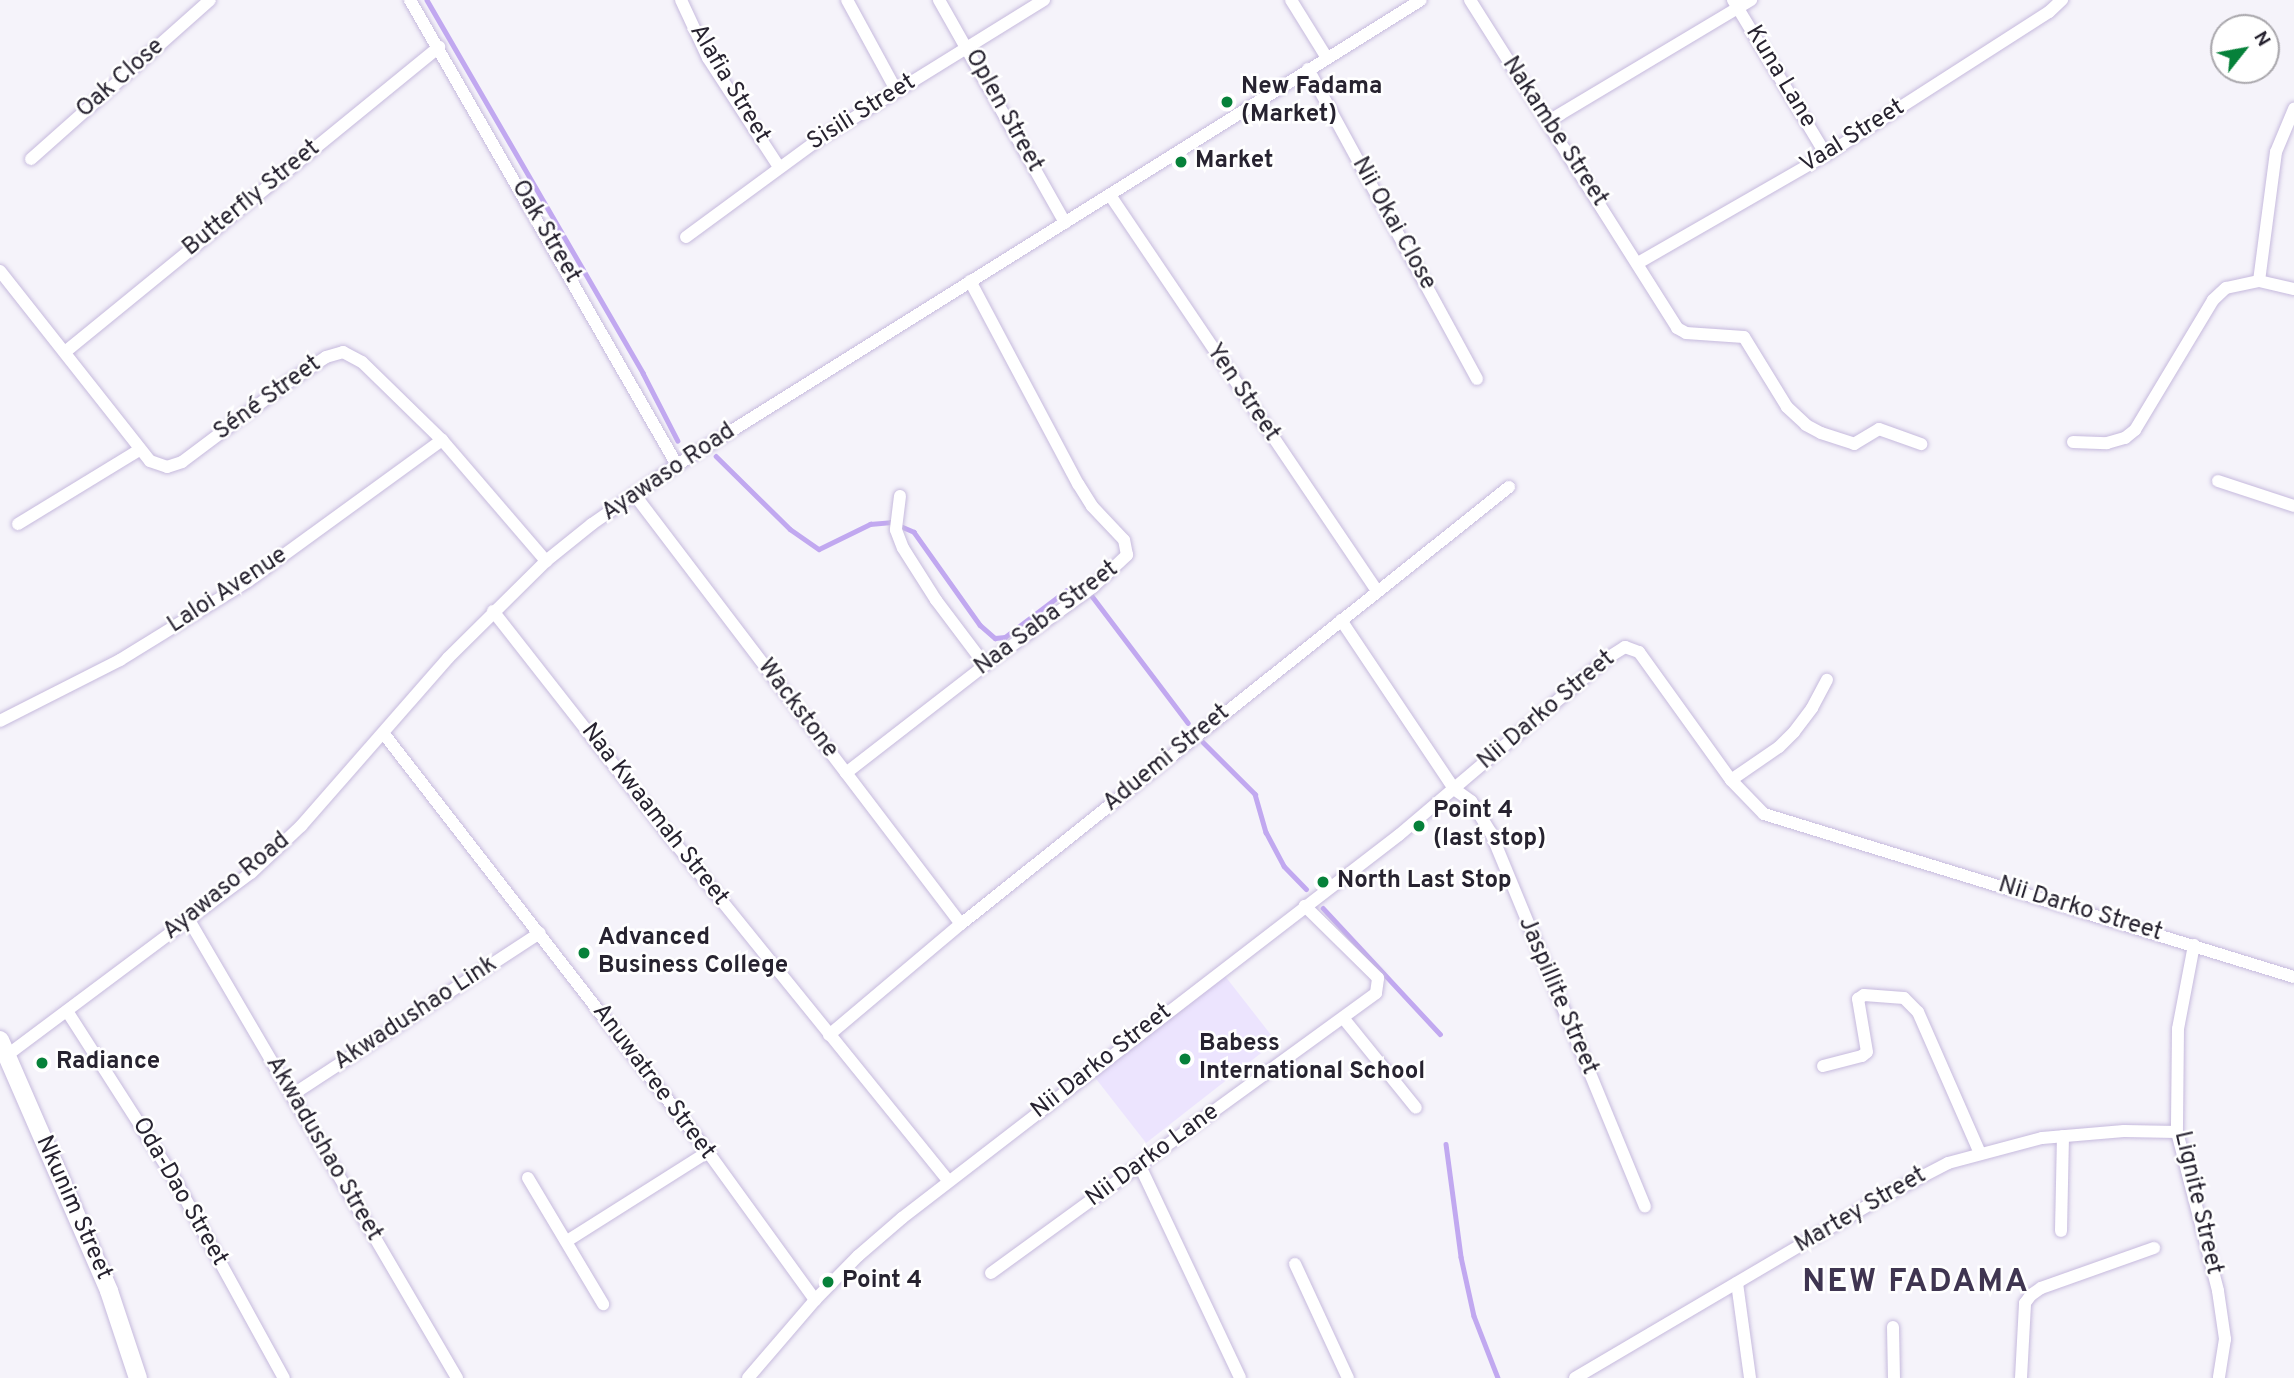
<!DOCTYPE html>
<meta charset="utf-8">
<style>
body{margin:0}
#map{position:relative;width:2294px;height:1378px;overflow:hidden;background:#f5f3fa;font-family:Overpass,sans-serif}
div>[style]{position:absolute}
.built>*{inset:0;background:#ece4fe;transform-origin:0 0}
.stream>*{height:4.5px;margin:-2.25px;padding:0 2.25px;transform-origin:2.25px;border-radius:2.25px;background:#c1a8f0}
.roads{filter:drop-shadow(0 0 2px #c6badd) drop-shadow(0 0 2px #c6badd)}
.street>*{height:12px;margin:-6px;padding:0 6px;transform-origin:6px;border-radius:6px;background:#fff}
.secondary>*{height:18px;margin:-9px;padding:0 9px;transform-origin:9px;border-radius:9px;background:#fff}
.dots>*{width:19px;height:19px;translate:-50% -50%;box-sizing:border-box;border:4px solid #fff;border-radius:50%}
span{translate:-50% -50%;white-space:nowrap;text-align:center;line-height:1.15;-webkit-text-stroke:5px #fff;paint-order:stroke}
.street-label{font-size:24px;color:#272330}
.poi-label{font-size:24px;color:#272330;font-weight:700}
.left{translate:0 -50%;text-align:left}
.district-label{font-size:32px;color:#3f3551;font-weight:700;letter-spacing:2px}
.north{position:absolute;left:2210px;top:14px;width:70px;height:70px;box-sizing:border-box;background:#fff;border:2px solid #a9a7ac;border-radius:50%;rotate:59deg;font-size:19px;font-weight:700;line-height:28px;text-align:center;color:#272330}
.north::after{content:'';display:block;margin:auto;width:24px;height:32px;background:#06813a;clip-path:polygon(50% 0,100% 100%,50% 72%,0 100%)}
</style>
<div id="map">
<div class="built">
<div style="left:1225px;top:976px;width:83px;height:165px;rotate:52deg"></div>
</div>
<div class="stream">
<div style="left:427px;top:0;width:431px;rotate:59.9deg"></div>
<div style="left:643px;top:373px;width:76px;rotate:62.8deg"></div>
<div style="left:716px;top:456px;width:104px;rotate:44.6deg"></div>
<div style="left:790px;top:529px;width:35px;rotate:35deg"></div>
<div style="left:819px;top:549px;width:57px;rotate:-26.1deg"></div>
<div style="left:870px;top:524px;width:21px;rotate:-5deg"></div>
<div style="left:891px;top:522px;width:25px;rotate:23deg"></div>
<div style="left:914px;top:532px;width:114px;rotate:54.6deg"></div>
<div style="left:980px;top:625px;width:20px;rotate:41deg"></div>
<div style="left:995px;top:638px;width:10px;rotate:-6deg"></div>
<div style="left:1005px;top:637px;width:78px;rotate:-37.2deg"></div>
<div style="left:1067px;top:590px;width:19px;rotate:-6deg"></div>
<div style="left:1086px;top:588px;width:169px;rotate:52.9deg"></div>
<div style="left:1203px;top:742px;width:74px;rotate:45deg"></div>
<div style="left:1255px;top:794px;width:40px;rotate:74deg"></div>
<div style="left:1266px;top:832px;width:38px;rotate:62deg"></div>
<div style="left:1284px;top:866px;width:32px;rotate:46deg"></div>
<div style="left:1323px;top:908px;width:172px;rotate:47.1deg"></div>
<div style="left:1446px;top:1144px;width:114px;rotate:82.4deg"></div>
<div style="left:1461px;top:1257px;width:60px;rotate:77.6deg"></div>
<div style="left:1474px;top:1316px;width:66px;rotate:68.8deg"></div>
</div>
<div class="roads">
<div class="street">
<div style="left:410px;top:0;width:536px;rotate:60.14deg"></div>
<div style="left:681px;top:0;width:64px;rotate:65deg"></div>
<div style="left:708px;top:58px;width:130px;rotate:56.9deg"></div>
<div style="left:847px;top:0;width:102px;rotate:61.4deg"></div>
<div style="left:939px;top:0;width:256px;rotate:60.5deg"></div>
<div style="left:1291px;top:0;width:68px;rotate:58.2deg"></div>
<div style="left:1470px;top:0;width:388px;rotate:57.7deg"></div>
<div style="left:1677px;top:328px;width:10px;rotate:29deg"></div>
<div style="left:1686px;top:333px;width:58px;rotate:3.9deg"></div>
<div style="left:1744px;top:337px;width:82px;rotate:58.4deg"></div>
<div style="left:1787px;top:407px;width:26px;rotate:43deg"></div>
<div style="left:1806px;top:425px;width:17px;rotate:28deg"></div>
<div style="left:1821px;top:433px;width:35px;rotate:18deg"></div>
<div style="left:1854px;top:444px;width:29px;rotate:-31deg"></div>
<div style="left:1879px;top:429px;width:45px;rotate:19.7deg"></div>
<div style="left:1733px;top:0;width:181px;rotate:59deg"></div>
<div style="left:1308px;top:69px;width:353px;rotate:61.4deg"></div>
<div style="left:1547px;top:122px;width:238px;rotate:-30.9deg"></div>
<div style="left:31px;top:159px;width:239px;rotate:-41.6deg"></div>
<div style="left:1110px;top:195px;width:476px;rotate:56deg"></div>
<div style="left:686px;top:237px;width:164px;rotate:-36.3deg"></div>
<div style="left:818px;top:140px;width:266px;rotate:-31.8deg"></div>
<div style="left:1638px;top:263px;width:217px;rotate:-29.9deg"></div>
<div style="left:1826px;top:155px;width:265px;rotate:-32.7deg"></div>
<div style="left:2049px;top:12px;width:18px;rotate:-43deg"></div>
<div style="left:0;top:271px;width:242px;rotate:51.7deg"></div>
<div style="left:150px;top:461px;width:18px;rotate:19deg"></div>
<div style="left:167px;top:467px;width:16px;rotate:-18deg"></div>
<div style="left:182px;top:462px;width:135px;rotate:-36.9deg"></div>
<div style="left:290px;top:381px;width:43px;rotate:-33.7deg"></div>
<div style="left:326px;top:357px;width:18px;rotate:-16deg"></div>
<div style="left:343px;top:352px;width:21px;rotate:28deg"></div>
<div style="left:362px;top:362px;width:112px;rotate:44.3deg"></div>
<div style="left:442px;top:440px;width:160px;rotate:49.3deg"></div>
<div style="left:2259px;top:281px;width:130px;rotate:-82.5deg"></div>
<div style="left:2276px;top:152px;width:47px;rotate:-67.3deg"></div>
<div style="left:65px;top:352px;width:483px;rotate:-39.2deg"></div>
<div style="left:2073px;top:442px;width:34px;rotate:2deg"></div>
<div style="left:2107px;top:443px;width:19px;rotate:-16deg"></div>
<div style="left:2125px;top:438px;width:13px;rotate:-39deg"></div>
<div style="left:2135px;top:430px;width:152px;rotate:-59deg"></div>
<div style="left:2213px;top:300px;width:18px;rotate:-43deg"></div>
<div style="left:2226px;top:288px;width:34px;rotate:-12deg"></div>
<div style="left:2259px;top:281px;width:36px;rotate:13deg"></div>
<div style="left:2218px;top:481px;width:80px;rotate:18.2deg"></div>
<div style="left:634px;top:494px;width:540px;rotate:52.75deg"></div>
<div style="left:900px;top:496px;width:34px;rotate:97deg"></div>
<div style="left:896px;top:530px;width:19px;rotate:69deg"></div>
<div style="left:903px;top:548px;width:62px;rotate:57.6deg"></div>
<div style="left:936px;top:600px;width:81px;rotate:53deg"></div>
<div style="left:18px;top:524px;width:142px;rotate:-31.4deg"></div>
<div style="left:493px;top:611px;width:281px;rotate:51.9deg"></div>
<div style="left:666px;top:832px;width:448px;rotate:51deg"></div>
<div style="left:1341px;top:620px;width:203px;rotate:56.2deg"></div>
<div style="left:1454px;top:789px;width:21px;rotate:35deg"></div>
<div style="left:1471px;top:801px;width:38px;rotate:58deg"></div>
<div style="left:1491px;top:833px;width:404px;rotate:67.6deg"></div>
<div style="left:0;top:721px;width:135px;rotate:-26.9deg"></div>
<div style="left:120px;top:660px;width:150px;rotate:-31.7deg"></div>
<div style="left:248px;top:581px;width:240px;rotate:-36deg"></div>
<div style="left:384px;top:734px;width:529px;rotate:52.22deg"></div>
<div style="left:708px;top:1152px;width:183px;rotate:54.1deg"></div>
<div style="left:846px;top:773px;width:176px;rotate:-37.8deg"></div>
<div style="left:985px;top:665px;width:133px;rotate:-35.8deg"></div>
<div style="left:1093px;top:587px;width:47px;rotate:-43.3deg"></div>
<div style="left:1127px;top:555px;width:15px;rotate:-101deg"></div>
<div style="left:1124px;top:540px;width:47px;rotate:-133.3deg"></div>
<div style="left:1092px;top:506px;width:26px;rotate:-122deg"></div>
<div style="left:1078px;top:484px;width:230px;rotate:-118deg"></div>
<div style="left:1731px;top:780px;width:58px;rotate:-34.5deg"></div>
<div style="left:1779px;top:747px;width:21px;rotate:-45deg"></div>
<div style="left:1794px;top:732px;width:30px;rotate:-53deg"></div>
<div style="left:1812px;top:708px;width:32px;rotate:-62deg"></div>
<div style="left:189px;top:920px;width:531px;rotate:59.67deg"></div>
<div style="left:2194px;top:945px;width:86px;rotate:100.8deg"></div>
<div style="left:2178px;top:1029px;width:103px;rotate:90.6deg"></div>
<div style="left:2177px;top:1132px;width:164px;rotate:75.5deg"></div>
<div style="left:2218px;top:1291px;width:49px;rotate:81.7deg"></div>
<div style="left:2225px;top:1339px;width:39px;rotate:99deg"></div>
<div style="left:67px;top:1011px;width:201px;rotate:57.4deg"></div>
<div style="left:175px;top:1180px;width:226px;rotate:61.2deg"></div>
<div style="left:1344px;top:1019px;width:114px;rotate:51deg"></div>
<div style="left:829px;top:1035px;width:172px;rotate:-40.1deg"></div>
<div style="left:961px;top:924px;width:701px;rotate:-38.57deg"></div>
<div style="left:6px;top:1056px;width:306px;rotate:-36.8deg"></div>
<div style="left:251px;top:873px;width:69px;rotate:-43.2deg"></div>
<div style="left:301px;top:826px;width:223px;rotate:-48.8deg"></div>
<div style="left:448px;top:658px;width:138px;rotate:-44.7deg"></div>
<div style="left:546px;top:561px;width:59px;rotate:-38.8deg"></div>
<div style="left:592px;top:524px;width:103px;rotate:-34.8deg"></div>
<div style="left:677px;top:465px;width:877px;rotate:-32.01deg"></div>
<div style="left:1823px;top:1066px;width:40px;rotate:-14.4deg"></div>
<div style="left:1862px;top:1056px;width:6px;rotate:-39deg"></div>
<div style="left:1867px;top:1052px;width:54px;rotate:-99.6deg"></div>
<div style="left:1858px;top:999px;width:7px;rotate:-34deg"></div>
<div style="left:1864px;top:995px;width:40px;rotate:4.3deg"></div>
<div style="left:1904px;top:998px;width:20px;rotate:45deg"></div>
<div style="left:1918px;top:1012px;width:154px;rotate:66.3deg"></div>
<div style="left:292px;top:1095px;width:296px;rotate:-33.2deg"></div>
<div style="left:1140px;top:1166px;width:234px;rotate:64.7deg"></div>
<div style="left:528px;top:1178px;width:147px;rotate:59.2deg"></div>
<div style="left:2061px;top:1231px;width:95px;rotate:-88.8deg"></div>
<div style="left:567px;top:1241px;width:167px;rotate:-32.3deg"></div>
<div style="left:1295px;top:1264px;width:126px;rotate:65.1deg"></div>
<div style="left:991px;top:1273px;width:476px;rotate:-36deg"></div>
<div style="left:1376px;top:993px;width:15px;rotate:-82deg"></div>
<div style="left:1378px;top:978px;width:103px;rotate:-135.4deg"></div>
<div style="left:1737px;top:1283px;width:96px;rotate:82.2deg"></div>
<div style="left:1893px;top:1327px;width:51px;rotate:88.9deg"></div>
<div style="left:748px;top:1378px;width:103px;rotate:-49.3deg"></div>
<div style="left:815px;top:1300px;width:62px;rotate:-45.7deg"></div>
<div style="left:858px;top:1256px;width:58px;rotate:-40.8deg"></div>
<div style="left:902px;top:1218px;width:627px;rotate:-37.62deg"></div>
<div style="left:1399px;top:835px;width:275px;rotate:-40.3deg"></div>
<div style="left:1609px;top:657px;width:19px;rotate:-32deg"></div>
<div style="left:1625px;top:647px;width:15px;rotate:20deg"></div>
<div style="left:1639px;top:652px;width:158px;rotate:54.3deg"></div>
<div style="left:1731px;top:780px;width:47px;rotate:45.9deg"></div>
<div style="left:1764px;top:814px;width:554px;rotate:17.1deg"></div>
<div style="left:1575px;top:1378px;width:351px;rotate:-30.5deg"></div>
<div style="left:1877px;top:1200px;width:80px;rotate:-27.5deg"></div>
<div style="left:1948px;top:1163px;width:97px;rotate:-14.9deg"></div>
<div style="left:2042px;top:1138px;width:82px;rotate:-4.9deg"></div>
<div style="left:2124px;top:1131px;width:53px;rotate:1.1deg"></div>
<div style="left:2021px;top:1378px;width:75px;rotate:-86.9deg"></div>
<div style="left:2025px;top:1303px;width:10px;rotate:-53deg"></div>
<div style="left:2031px;top:1295px;width:12px;rotate:-35deg"></div>
<div style="left:2041px;top:1288px;width:120px;rotate:-19.5deg"></div>
</div>
<div class="secondary">
<div style="left:0;top:1040px;width:274px;rotate:66.5deg"></div>
<div style="left:109px;top:1291px;width:92px;rotate:71.6deg"></div>
</div>
</div>
<div class="dots">
<div style="left:1227px;top:102px;background:#06813a"></div>
<div style="left:1181px;top:162px;background:#06813a"></div>
<div style="left:1419px;top:826px;background:#06813a"></div>
<div style="left:1323px;top:882px;background:#06813a"></div>
<div style="left:584px;top:953px;background:#06813a"></div>
<div style="left:1185px;top:1059px;background:#06813a"></div>
<div style="left:42px;top:1063px;background:#06813a"></div>
<div style="left:828px;top:1282px;background:#06813a"></div>
</div>
<div class="street-label">
<span style="left:1780px;top:77px;rotate:59deg">Kuna Lane</span>
<span style="left:121px;top:79px;rotate:-41deg">Oak Close</span>
<span style="left:729px;top:84px;rotate:59deg">Alafia Street</span>
<span style="left:1003px;top:111px;rotate:61deg">Oplen Street</span>
<span style="left:862px;top:113px;rotate:-32deg">Sisili Street</span>
<span style="left:1554px;top:132px;rotate:57deg">Nakambe Street</span>
<span style="left:1853px;top:137px;rotate:-32deg">Vaal Street</span>
<span style="left:252px;top:199px;rotate:-39deg">Butterfly Street</span>
<span style="left:1393px;top:224px;rotate:61deg">Nii Okai Close</span>
<span style="left:545px;top:232px;rotate:60deg">Oak Street</span>
<span style="left:1242px;top:393px;rotate:56deg">Yen Street</span>
<span style="left:268px;top:399px;rotate:-36deg">Séné Street</span>
<span style="left:669px;top:473px;rotate:-34deg">Ayawaso Road</span>
<span style="left:228px;top:591px;rotate:-33deg">Laloi Avenue</span>
<span style="left:1047px;top:619px;rotate:-37deg">Naa Saba Street</span>
<span style="left:797px;top:709px;rotate:53deg">Wackstone</span>
<span style="left:1547px;top:711px;rotate:-40deg">Nii Darko Street</span>
<span style="left:1167px;top:759px;rotate:-39deg">Aduemi Street</span>
<span style="left:654px;top:815px;rotate:52deg">Naa Kwaamah Street</span>
<span style="left:227px;top:887px;rotate:-39deg">Ayawaso Road</span>
<span style="left:2080px;top:910px;rotate:17deg">Nii Darko Street</span>
<span style="left:1557px;top:996px;rotate:67deg">Jaspillite Street</span>
<span style="left:416px;top:1014px;rotate:-33deg">Akwadushao Link</span>
<span style="left:1102px;top:1062px;rotate:-38deg">Nii Darko Street</span>
<span style="left:653px;top:1082px;rotate:53deg">Anuwatree Street</span>
<span style="left:323px;top:1149px;rotate:60deg">Akwadushao Street</span>
<span style="left:1153px;top:1156px;rotate:-36deg">Nii Darko Lane</span>
<span style="left:179px;top:1192px;rotate:60deg">Oda-Dao Street</span>
<span style="left:2197px;top:1203px;rotate:77deg">Lignite Street</span>
<span style="left:73px;top:1208px;rotate:66deg">Nkunim Street</span>
<span style="left:1861px;top:1211px;rotate:-30deg">Martey Street</span>
</div>
<div class="poi-label">
<span class="left" style="left:1241px;top:102px">New Fadama<br>(Market)</span>
<span class="left" style="left:1195px;top:162px">Market</span>
<span class="left" style="left:1433px;top:826px">Point 4<br>(last stop)</span>
<span class="left" style="left:1337px;top:882px">North Last Stop</span>
<span class="left" style="left:598px;top:953px">Advanced<br>Business College</span>
<span class="left" style="left:1199px;top:1059px">Babess<br>International School</span>
<span class="left" style="left:56px;top:1063px">Radiance</span>
<span class="left" style="left:842px;top:1282px">Point 4</span>
</div>
<div class="district-label">
<span style="left:1916px;top:1283px">NEW FADAMA</span>
</div>
<div class="north">N</div>
</div>
